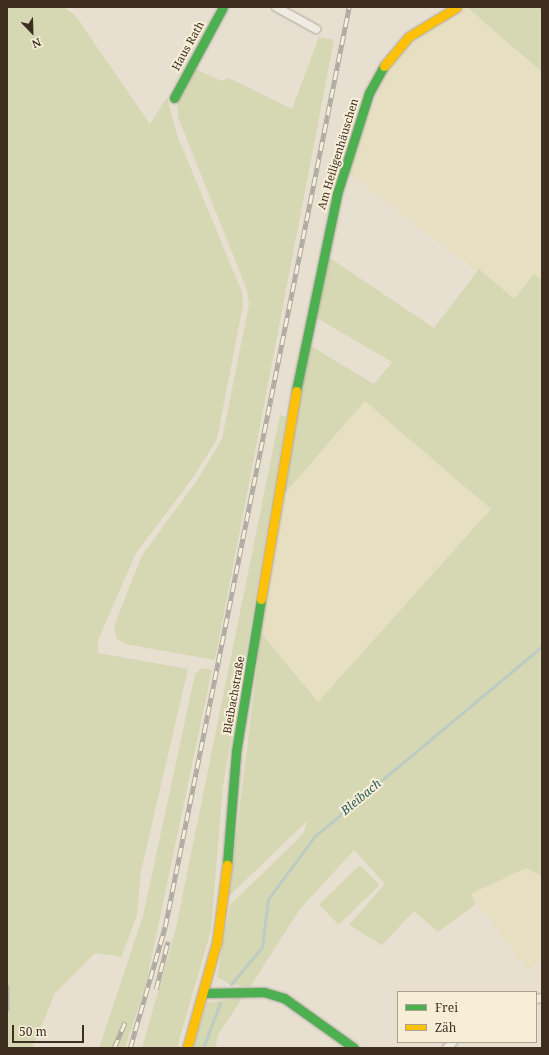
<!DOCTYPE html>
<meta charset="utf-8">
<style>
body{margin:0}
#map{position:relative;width:549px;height:1055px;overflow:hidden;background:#e7e0d1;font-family:"Noto Serif",serif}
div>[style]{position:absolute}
.farmland>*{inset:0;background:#e6dfc2}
.green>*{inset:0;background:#d6d7b3;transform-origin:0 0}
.stream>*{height:3px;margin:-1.5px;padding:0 1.5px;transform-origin:1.5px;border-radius:1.5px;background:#bcccc2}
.roads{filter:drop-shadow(0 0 1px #ada599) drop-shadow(0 0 1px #ada599)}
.street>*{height:8px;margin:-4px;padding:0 4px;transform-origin:4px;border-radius:4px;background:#efebe3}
.fast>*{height:9px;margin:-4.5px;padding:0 4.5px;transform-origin:4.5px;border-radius:4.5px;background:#4caf50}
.slow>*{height:9px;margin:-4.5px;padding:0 4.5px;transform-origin:4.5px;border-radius:4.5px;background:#ffc107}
.rail>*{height:4.5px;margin-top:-2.25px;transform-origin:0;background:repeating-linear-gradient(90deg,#f7eed8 0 9px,#afaaa2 0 18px);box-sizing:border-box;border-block:1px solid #afaaa2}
span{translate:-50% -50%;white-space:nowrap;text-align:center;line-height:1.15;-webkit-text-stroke:4px #f7eed8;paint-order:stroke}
.street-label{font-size:11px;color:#3d2e20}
.water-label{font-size:12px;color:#2f5d5a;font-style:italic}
.frame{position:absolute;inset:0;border:8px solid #3d2e20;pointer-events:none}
.legend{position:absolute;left:397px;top:991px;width:140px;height:52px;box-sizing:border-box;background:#f7eed8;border:1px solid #ada18e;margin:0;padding:5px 7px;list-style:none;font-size:12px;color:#3d2e20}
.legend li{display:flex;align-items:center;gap:8px;height:20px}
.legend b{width:20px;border:1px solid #ada18e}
.north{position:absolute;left:12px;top:12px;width:40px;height:40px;-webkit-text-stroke:3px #f7eed8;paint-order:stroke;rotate:157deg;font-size:11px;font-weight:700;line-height:16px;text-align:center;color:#3d2e20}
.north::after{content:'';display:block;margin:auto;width:14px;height:18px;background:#3d2e20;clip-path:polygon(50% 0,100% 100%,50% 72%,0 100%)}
.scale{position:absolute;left:12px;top:1025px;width:72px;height:18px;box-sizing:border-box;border:2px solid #3d2e20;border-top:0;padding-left:5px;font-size:12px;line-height:14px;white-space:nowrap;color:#3d2e20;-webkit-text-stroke:3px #f7eed8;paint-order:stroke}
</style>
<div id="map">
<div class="farmland">
<div style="clip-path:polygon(467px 7px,542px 72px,542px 280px,534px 274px,514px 299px,347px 172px,388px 68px,419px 37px)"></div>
<div style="clip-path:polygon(365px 401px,491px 509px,318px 702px,261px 633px,284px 494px)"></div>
<div style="clip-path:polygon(526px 868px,542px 876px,542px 958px,529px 972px,471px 895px)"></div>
</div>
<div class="green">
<div style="clip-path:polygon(7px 7px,63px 7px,75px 15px,150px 124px,167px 97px,177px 135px,242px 292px,243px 305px,217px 439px,194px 476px,136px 553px,98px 640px,98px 653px,188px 669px,141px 871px,137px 915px,121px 957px,95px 953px,55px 993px,32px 1048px,7px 1048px)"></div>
<div style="clip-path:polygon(467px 7px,542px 7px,542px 72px)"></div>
<div style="clip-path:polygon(319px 37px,334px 40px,215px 660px,125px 644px,116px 638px,114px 626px,142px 555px,196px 482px,222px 439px,249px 304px,247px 290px,178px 117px,177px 98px,195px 69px,222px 81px,229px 78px,292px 109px)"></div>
<div style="clip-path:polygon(327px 256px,434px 328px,479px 269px,514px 299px,534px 274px,542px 280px,542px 876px,526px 868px,471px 894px,476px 904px,438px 932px,414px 911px,382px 945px,349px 925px,385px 884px,354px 850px,300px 909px,250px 987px,230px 984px,217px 977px,230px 905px,303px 834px,308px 820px,229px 896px,261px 633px,318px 702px,491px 509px,365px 401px,284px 494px,309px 345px,374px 384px,392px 362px,315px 317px)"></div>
<div style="clip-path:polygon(280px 415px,286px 417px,223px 786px,211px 930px,177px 1048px,142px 1048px,176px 928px)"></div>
<div style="clip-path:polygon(202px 668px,212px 670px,146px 984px,125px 1048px,99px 1048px,143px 916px,195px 674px)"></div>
<div style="left:360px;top:865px;width:28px;height:57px;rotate:46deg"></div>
<div style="clip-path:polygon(243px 997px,219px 1033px,215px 1048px,193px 1048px,207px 1003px)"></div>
</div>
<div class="stream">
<div style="left:540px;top:7px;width:3px;rotate:45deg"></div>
<div style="left:231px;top:984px;width:48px;rotate:-50deg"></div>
<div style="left:262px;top:947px;width:48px;rotate:-82.9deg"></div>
<div style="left:268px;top:899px;width:79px;rotate:-53.3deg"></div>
<div style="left:315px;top:836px;width:296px;rotate:-39.9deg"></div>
<div style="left:203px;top:1048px;width:48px;rotate:-69.3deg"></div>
</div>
<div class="roads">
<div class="street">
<div style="left:276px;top:7px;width:46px;rotate:28.8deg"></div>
<div style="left:536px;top:999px;width:6px;rotate:-9deg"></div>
<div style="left:447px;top:1048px;width:8px;rotate:-45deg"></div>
</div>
<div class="fast">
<div style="left:174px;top:98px;width:103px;rotate:-61.7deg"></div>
<div style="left:296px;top:391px;width:201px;rotate:-78.2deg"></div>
<div style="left:337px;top:194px;width:106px;rotate:-72.4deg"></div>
<div style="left:369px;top:93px;width:31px;rotate:-61deg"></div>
<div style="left:227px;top:865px;width:113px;rotate:-85.4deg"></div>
<div style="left:236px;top:752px;width:155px;rotate:-80.7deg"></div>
<div style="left:204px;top:993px;width:60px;rotate:-1deg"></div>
<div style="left:264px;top:992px;width:21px;rotate:17deg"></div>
<div style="left:284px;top:998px;width:86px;rotate:35.5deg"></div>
</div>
<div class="slow">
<div style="left:384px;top:66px;width:38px;rotate:-50deg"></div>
<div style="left:408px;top:37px;width:57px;rotate:-31.5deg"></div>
<div style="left:261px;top:599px;width:211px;rotate:-80.4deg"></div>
<div style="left:187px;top:1048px;width:111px;rotate:-74.3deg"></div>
<div style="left:217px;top:941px;width:77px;rotate:-82.5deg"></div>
</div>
</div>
<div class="rail">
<div style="left:7px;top:985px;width:26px;rotate:90deg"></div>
<div style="left:156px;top:989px;width:49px;rotate:-76deg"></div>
<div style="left:114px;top:1048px;width:28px;rotate:-67deg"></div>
<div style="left:130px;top:1048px;width:126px;rotate:-73.9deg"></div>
<div style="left:165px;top:927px;width:938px;rotate:-78.69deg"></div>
</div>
<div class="street-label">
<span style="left:188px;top:46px;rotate:-61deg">Haus Rath</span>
<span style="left:338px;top:154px;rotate:-73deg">Am Heiligenhäuschen</span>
<span style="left:234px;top:695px;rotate:-80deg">Bleibachstraße</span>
</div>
<div class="water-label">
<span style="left:361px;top:797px;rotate:-40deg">Bleibach</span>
</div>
<div class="frame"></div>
<ul class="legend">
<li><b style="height:5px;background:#4caf50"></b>Frei</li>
<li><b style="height:5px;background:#ffc107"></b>Zäh</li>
</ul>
<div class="north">N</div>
<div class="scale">50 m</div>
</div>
